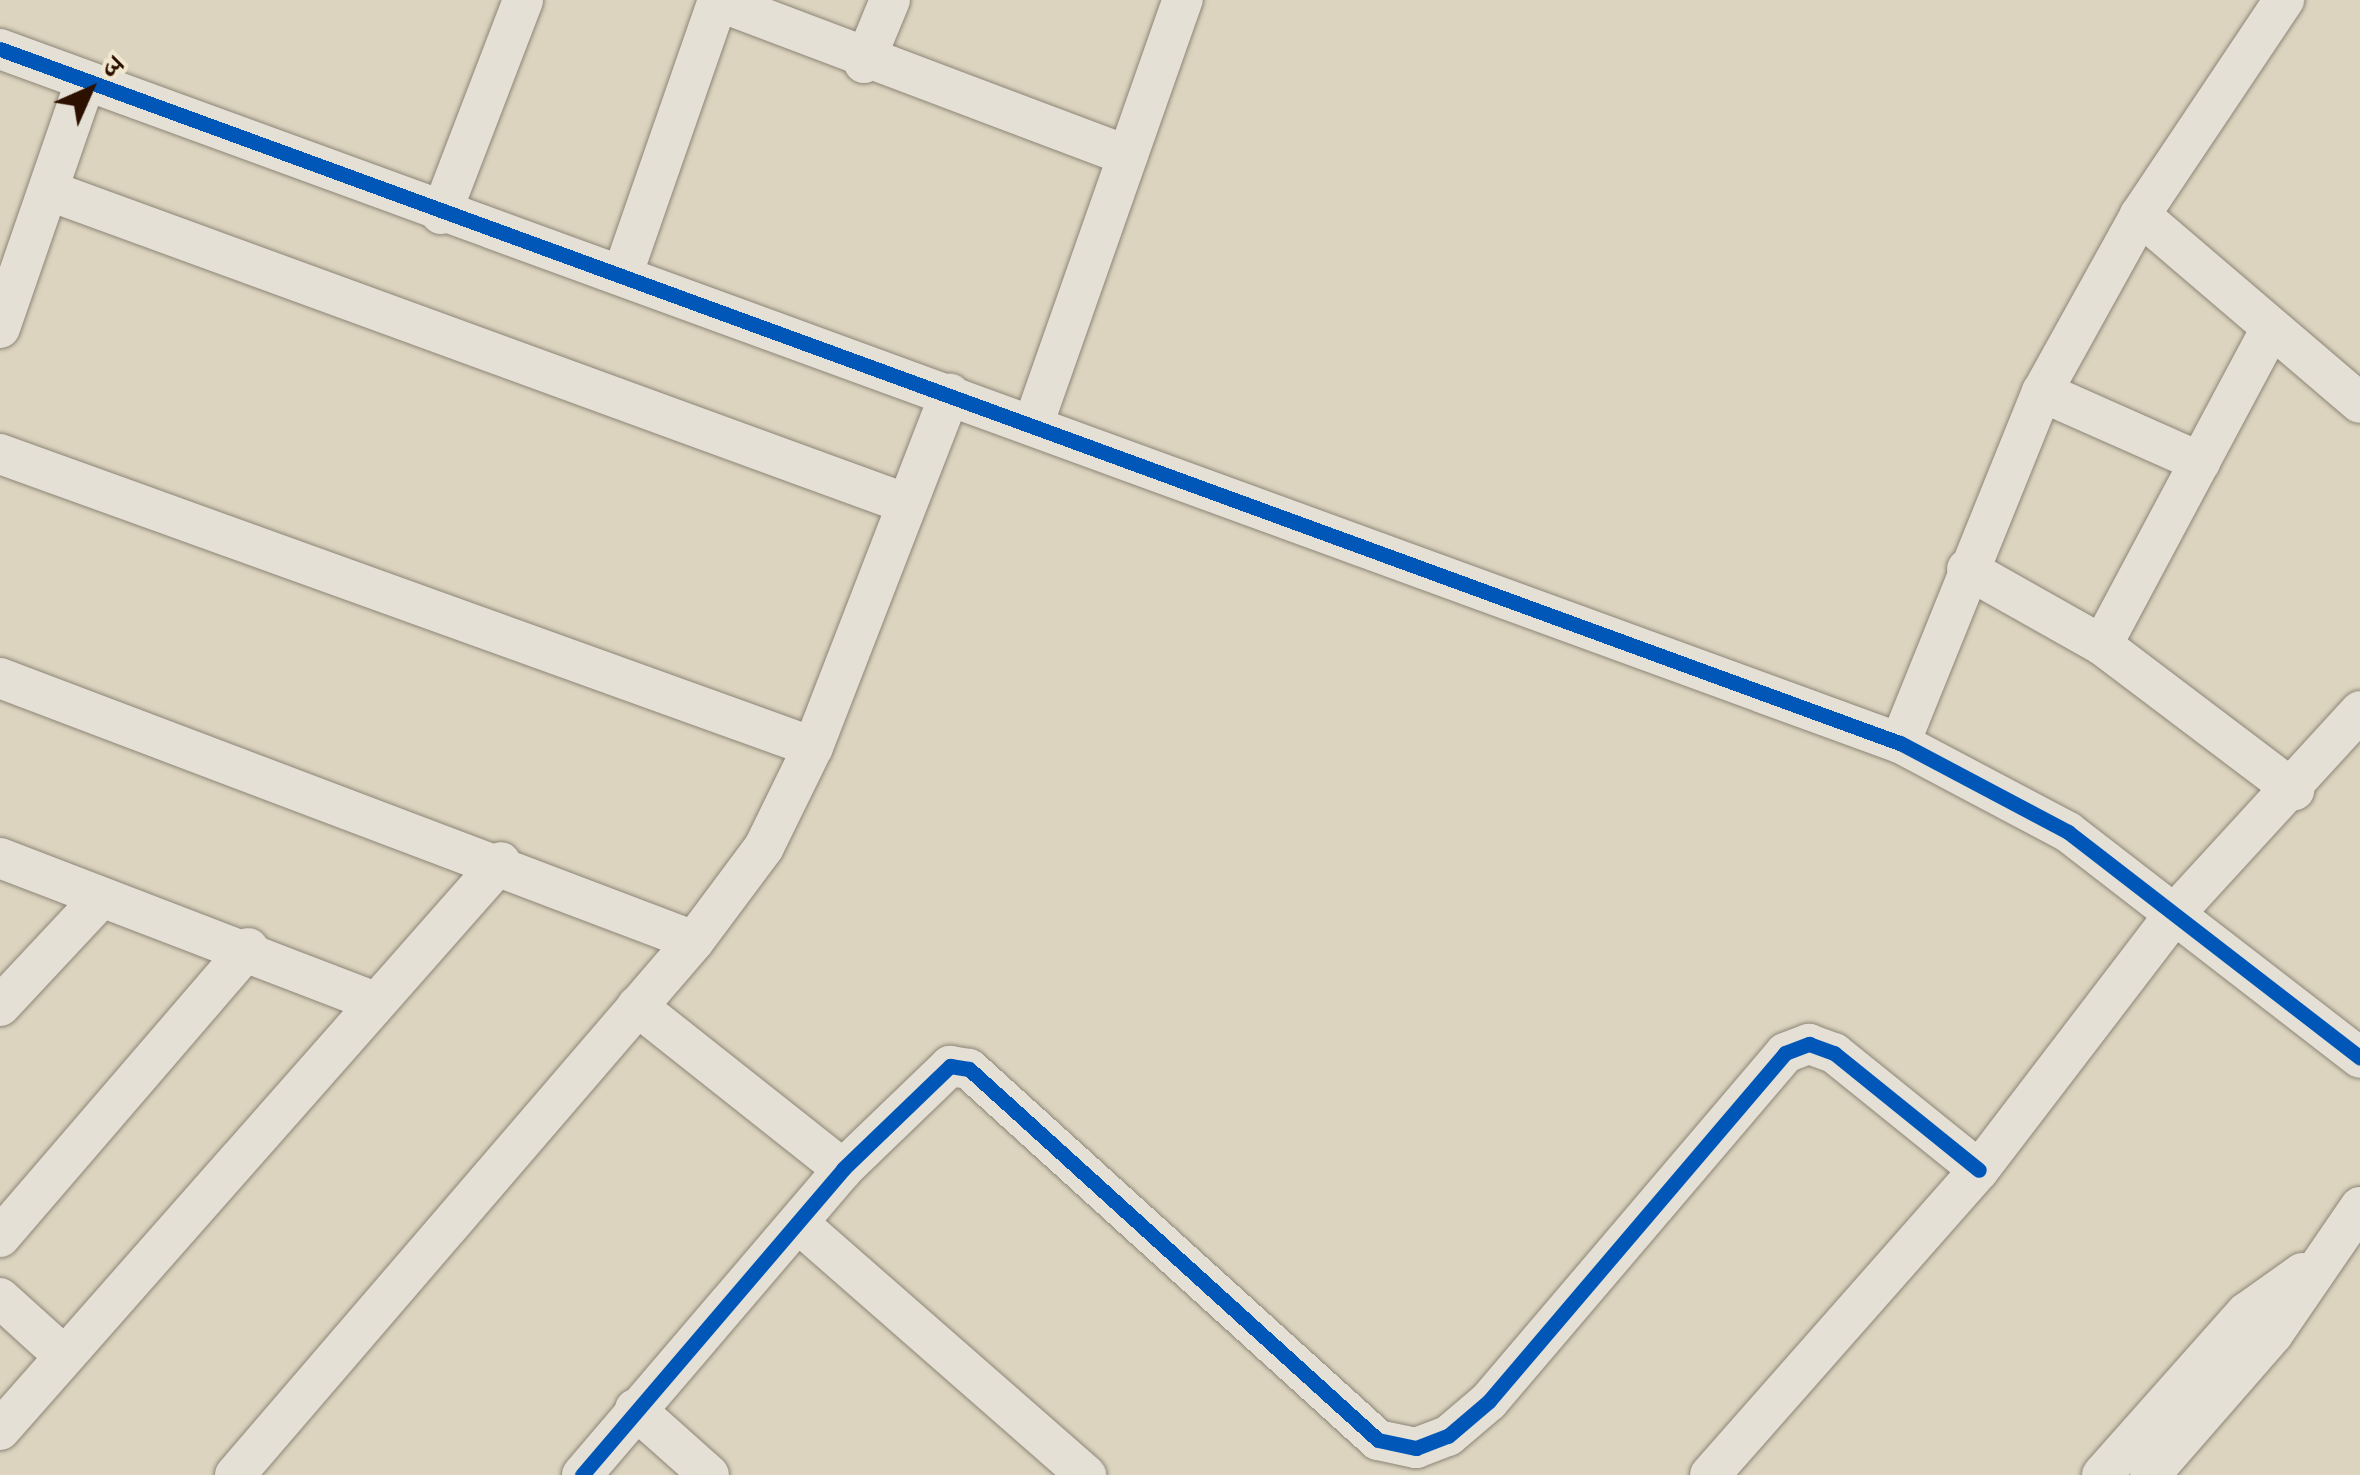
<!DOCTYPE html>
<meta charset="utf-8">
<style>
body{margin:0}
#map{position:relative;width:2360px;height:1475px;overflow:hidden;background:#dcd4bf;font-family:"IM FELL English","Noto Serif Devanagari",serif}
div>[style]{position:absolute}
.roads{filter:drop-shadow(0 0 2px #8d8577) drop-shadow(0 0 2px #8d8577)}
.minor>*{height:40px;margin:-20px;padding:0 20px;transform-origin:20px;border-radius:20px;background:#e4e0d5}
.cycleway>*{height:15px;margin:-7.5px;padding:0 7.5px;transform-origin:7.5px;border-radius:7.5px;background:#0057b8}
span{translate:-50% -50%;white-space:nowrap;text-align:center;line-height:1.15;-webkit-text-stroke:8px #f0e7ce;paint-order:stroke}
.north{position:absolute;left:40px;top:40px;width:100px;height:100px;-webkit-text-stroke:8px #f0e7ce;paint-order:stroke;rotate:45deg;font-size:28px;font-weight:700;line-height:40px;text-align:center;color:#2c1100}
.north::after{content:'';display:block;margin:auto;width:35px;height:45px;background:#2c1100;clip-path:polygon(50% 0,100% 100%,50% 72%,0 100%)}
</style>
<div id="map">
<div class="roads">
<div class="minor">
<div style="left:718px;top:1px;width:438px;rotate:20.7deg"></div>
<div style="left:0;top:49px;width:2023px;rotate:20.07deg"></div>
<div style="left:1900px;top:743px;width:190px;rotate:27.9deg"></div>
<div style="left:2068px;top:832px;width:369px;rotate:37.7deg"></div>
<div style="left:864px;top:63px;width:68px;rotate:-67.6deg"></div>
<div style="left:50px;top:191px;width:912px;rotate:20.06deg"></div>
<div style="left:441px;top:214px;width:229px;rotate:-69deg"></div>
<div style="left:2140px;top:215px;width:289px;rotate:40.5deg"></div>
<div style="left:623px;top:273px;width:289px;rotate:-70.8deg"></div>
<div style="left:0;top:328px;width:260px;rotate:-70.9deg"></div>
<div style="left:2042px;top:392px;width:173px;rotate:23.9deg"></div>
<div style="left:1034px;top:422px;width:448px;rotate:-70.6deg"></div>
<div style="left:0;top:454px;width:864px;rotate:19.82deg"></div>
<div style="left:1967px;top:569px;width:155px;rotate:29.4deg"></div>
<div style="left:2102px;top:645px;width:241px;rotate:37.1deg"></div>
<div style="left:2102px;top:645px;width:356px;rotate:-61.9deg"></div>
<div style="left:0;top:678px;width:742px;rotate:20.75deg"></div>
<div style="left:1900px;top:743px;width:379px;rotate:-68deg"></div>
<div style="left:2042px;top:392px;width:202px;rotate:-61deg"></div>
<div style="left:2140px;top:215px;width:259px;rotate:-56.2deg"></div>
<div style="left:0;top:858px;width:403px;rotate:21deg"></div>
<div style="left:0;top:1006px;width:148px;rotate:-46.9deg"></div>
<div style="left:637px;top:1006px;width:263px;rotate:38.4deg"></div>
<div style="left:798px;top:1223px;width:383px;rotate:41.2deg"></div>
<div style="left:0;top:1237px;width:381px;rotate:-49.3deg"></div>
<div style="left:0;top:1298px;width:84px;rotate:42.1deg"></div>
<div style="left:635px;top:1409px;width:99px;rotate:41.7deg"></div>
<div style="left:0;top:1430px;width:757px;rotate:-48.59deg"></div>
<div style="left:235px;top:1475px;width:704px;rotate:-49.32deg"></div>
<div style="left:694px;top:941px;width:117px;rotate:-53.3deg"></div>
<div style="left:764px;top:847px;width:111px;rotate:-63.9deg"></div>
<div style="left:813px;top:747px;width:379px;rotate:-68.8deg"></div>
<div style="left:582px;top:1475px;width:402px;rotate:-49.5deg"></div>
<div style="left:843px;top:1169px;width:149px;rotate:-43.9deg"></div>
<div style="left:950px;top:1066px;width:19px;rotate:9deg"></div>
<div style="left:969px;top:1069px;width:552px;rotate:42.21deg"></div>
<div style="left:1378px;top:1440px;width:39px;rotate:12deg"></div>
<div style="left:1416px;top:1448px;width:34px;rotate:-21deg"></div>
<div style="left:1448px;top:1436px;width:54px;rotate:-40.5deg"></div>
<div style="left:1489px;top:1401px;width:457px;rotate:-49.6deg"></div>
<div style="left:1785px;top:1053px;width:26px;rotate:-21deg"></div>
<div style="left:1809px;top:1044px;width:27px;rotate:20deg"></div>
<div style="left:1834px;top:1053px;width:186px;rotate:38.9deg"></div>
<div style="left:1710px;top:1475px;width:407px;rotate:-48.6deg"></div>
<div style="left:1979px;top:1170px;width:326px;rotate:-52.6deg"></div>
<div style="left:2177px;top:911px;width:271px;rotate:-47.5deg"></div>
<div style="left:2102px;top:1475px;width:217px;rotate:-48.4deg"></div>
<div style="left:2246px;top:1313px;width:69px;rotate:-35.5deg"></div>
<div style="left:2150px;top:1475px;width:187px;rotate:-48.9deg"></div>
<div style="left:2273px;top:1334px;width:154px;rotate:-55.6deg"></div>
</div>
</div>
<div class="cycleway">
<div style="left:0;top:49px;width:2023px;rotate:20.07deg"></div>
<div style="left:1900px;top:743px;width:190px;rotate:27.9deg"></div>
<div style="left:2068px;top:832px;width:369px;rotate:37.7deg"></div>
<div style="left:582px;top:1475px;width:402px;rotate:-49.5deg"></div>
<div style="left:843px;top:1169px;width:149px;rotate:-43.9deg"></div>
<div style="left:950px;top:1066px;width:19px;rotate:9deg"></div>
<div style="left:969px;top:1069px;width:552px;rotate:42.21deg"></div>
<div style="left:1378px;top:1440px;width:39px;rotate:12deg"></div>
<div style="left:1416px;top:1448px;width:34px;rotate:-21deg"></div>
<div style="left:1448px;top:1436px;width:54px;rotate:-40.5deg"></div>
<div style="left:1489px;top:1401px;width:457px;rotate:-49.6deg"></div>
<div style="left:1785px;top:1053px;width:26px;rotate:-21deg"></div>
<div style="left:1809px;top:1044px;width:27px;rotate:20deg"></div>
<div style="left:1834px;top:1053px;width:186px;rotate:38.9deg"></div>
</div>
<div class="north">उ</div>
</div>
